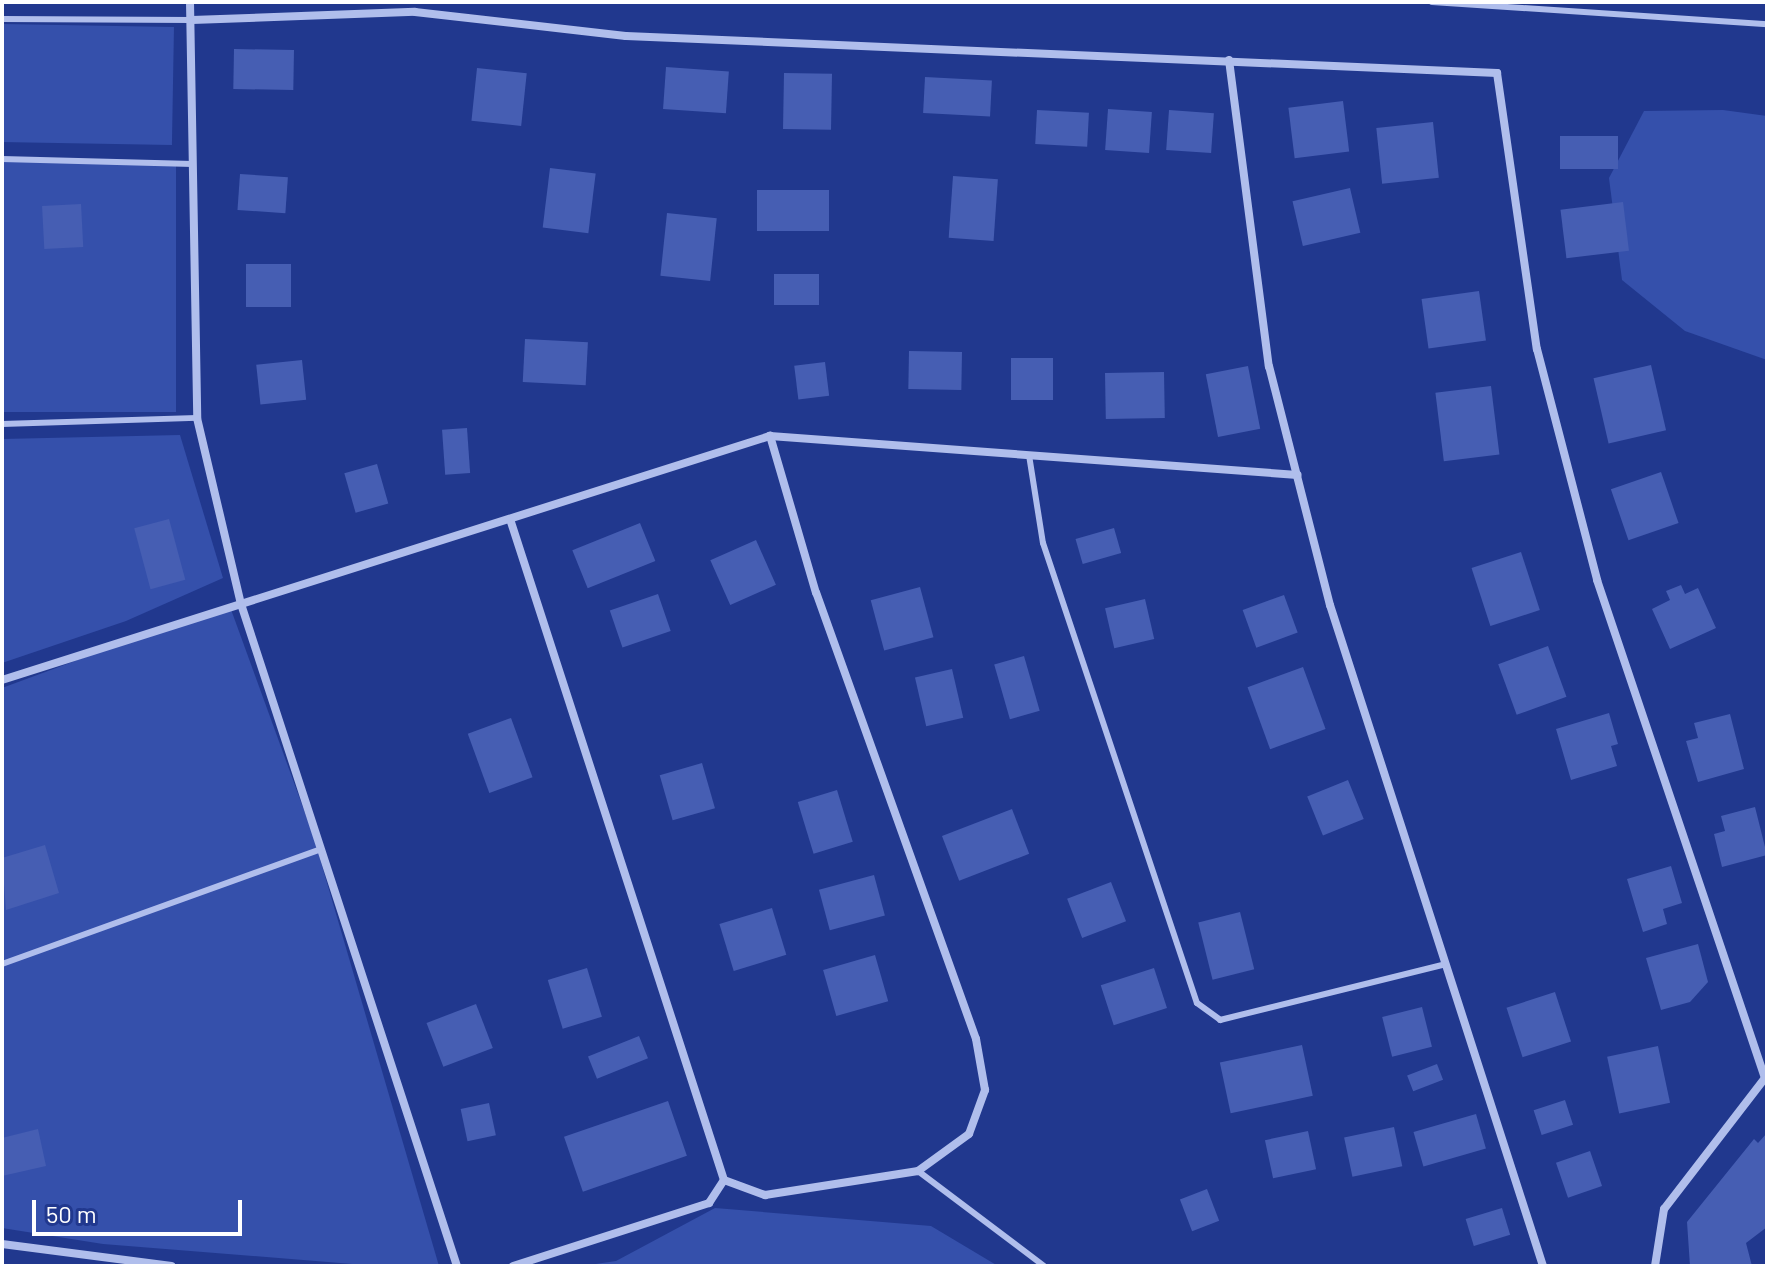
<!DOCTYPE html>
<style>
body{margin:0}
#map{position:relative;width:1769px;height:1268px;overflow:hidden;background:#21388e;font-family:Barlow,sans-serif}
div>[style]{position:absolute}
.green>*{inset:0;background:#3550ab;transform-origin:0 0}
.building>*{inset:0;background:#465eb3;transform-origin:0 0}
.lane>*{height:6px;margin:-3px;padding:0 3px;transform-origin:3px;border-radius:3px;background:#b0beec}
.street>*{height:8px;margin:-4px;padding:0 4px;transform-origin:4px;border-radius:4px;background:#b0beec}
span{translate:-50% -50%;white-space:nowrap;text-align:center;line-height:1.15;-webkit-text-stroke:8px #21388e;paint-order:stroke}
.frame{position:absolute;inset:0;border:4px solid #fff;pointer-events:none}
.scale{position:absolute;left:32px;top:1200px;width:210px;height:36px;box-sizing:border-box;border:4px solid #fff;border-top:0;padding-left:10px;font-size:24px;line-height:28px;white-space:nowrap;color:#fff;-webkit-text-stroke:6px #21388e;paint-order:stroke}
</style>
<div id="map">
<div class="green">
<div style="left:2px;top:24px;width:172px;height:118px;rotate:1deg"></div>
<div style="clip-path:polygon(1723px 110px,1767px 116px,1767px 360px,1685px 331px,1622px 280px,1609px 178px,1644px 111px)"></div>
<div style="left:176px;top:161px;width:251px;height:174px;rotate:90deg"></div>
<div style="clip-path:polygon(180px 435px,223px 578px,126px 621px,2px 663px,2px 439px)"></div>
<div style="clip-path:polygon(229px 604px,313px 835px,439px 1266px,377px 1266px,103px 1244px,2px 1228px,2px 688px)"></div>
<div style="clip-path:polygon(715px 1208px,931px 1226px,998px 1266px,582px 1266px,616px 1261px)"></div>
</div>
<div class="building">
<div style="left:234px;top:49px;width:60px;height:40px;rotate:1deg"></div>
<div style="left:666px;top:67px;width:63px;height:42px;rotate:4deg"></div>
<div style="left:477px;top:68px;width:50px;height:53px;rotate:6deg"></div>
<div style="left:784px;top:73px;width:48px;height:56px;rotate:1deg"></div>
<div style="left:925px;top:77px;width:67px;height:36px;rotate:3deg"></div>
<div style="left:1343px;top:101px;width:51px;height:55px;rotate:83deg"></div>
<div style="left:1108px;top:109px;width:44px;height:41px;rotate:4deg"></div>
<div style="left:1037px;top:110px;width:52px;height:34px;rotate:3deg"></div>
<div style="left:1169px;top:110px;width:45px;height:40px;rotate:4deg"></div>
<div style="left:1433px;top:122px;width:56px;height:57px;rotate:84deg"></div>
<div style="left:1560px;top:136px;width:58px;height:33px"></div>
<div style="left:550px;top:168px;width:46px;height:60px;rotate:7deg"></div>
<div style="left:240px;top:174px;width:48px;height:36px;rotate:4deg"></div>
<div style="left:953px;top:176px;width:45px;height:62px;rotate:4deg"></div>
<div style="left:1350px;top:188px;width:46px;height:59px;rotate:77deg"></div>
<div style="left:829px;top:190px;width:41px;height:72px;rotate:90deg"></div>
<div style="left:1623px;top:202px;width:49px;height:63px;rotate:83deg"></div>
<div style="left:81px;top:204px;width:43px;height:39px;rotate:87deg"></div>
<div style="left:667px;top:213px;width:50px;height:63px;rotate:6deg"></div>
<div style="left:246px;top:264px;width:45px;height:43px"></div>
<div style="left:774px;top:274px;width:45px;height:31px"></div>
<div style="left:1479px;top:291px;width:50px;height:58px;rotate:82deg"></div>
<div style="left:525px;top:339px;width:63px;height:43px;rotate:3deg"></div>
<div style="left:909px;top:351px;width:53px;height:38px;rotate:1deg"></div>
<div style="left:1011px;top:358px;width:42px;height:42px"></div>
<div style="left:302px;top:360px;width:40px;height:46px;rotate:84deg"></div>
<div style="left:825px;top:362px;width:34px;height:31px;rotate:83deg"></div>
<div style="left:1651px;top:365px;width:67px;height:59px;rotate:77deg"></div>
<div style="left:1248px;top:366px;width:64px;height:43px;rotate:79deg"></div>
<div style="left:1164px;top:372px;width:46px;height:59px;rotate:89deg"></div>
<div style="left:1491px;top:386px;width:69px;height:56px;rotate:83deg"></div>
<div style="left:467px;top:428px;width:45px;height:25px;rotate:86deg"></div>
<div style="left:377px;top:464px;width:41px;height:34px;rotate:74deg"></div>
<div style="left:1661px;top:472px;width:54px;height:53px;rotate:71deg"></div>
<div style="left:169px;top:519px;width:63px;height:36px;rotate:75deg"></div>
<div style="left:640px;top:523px;width:41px;height:73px;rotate:68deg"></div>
<div style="left:1114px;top:528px;width:26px;height:40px;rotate:74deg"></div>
<div style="left:756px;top:540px;width:49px;height:50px;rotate:66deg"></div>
<div style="left:1521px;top:552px;width:61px;height:52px;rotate:72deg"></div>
<div style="clip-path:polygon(1681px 585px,1685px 594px,1698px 588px,1716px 628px,1670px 649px,1652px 609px,1670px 600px,1666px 591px)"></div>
<div style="left:920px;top:587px;width:52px;height:51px;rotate:75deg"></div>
<div style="left:658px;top:594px;width:39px;height:51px;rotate:71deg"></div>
<div style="left:1284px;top:595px;width:40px;height:44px;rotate:70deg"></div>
<div style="left:1145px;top:599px;width:41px;height:41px;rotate:77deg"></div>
<div style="left:1548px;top:646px;width:54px;height:53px;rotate:70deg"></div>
<div style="left:1024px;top:656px;width:57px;height:31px;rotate:74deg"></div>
<div style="left:1303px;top:667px;width:66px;height:59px;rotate:70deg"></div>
<div style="left:952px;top:669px;width:50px;height:38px;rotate:77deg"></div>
<div style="clip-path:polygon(1609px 713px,1618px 744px,1611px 746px,1617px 766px,1571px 780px,1556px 729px)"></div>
<div style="clip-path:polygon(1730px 714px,1744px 769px,1698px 782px,1686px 741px,1698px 738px,1694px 723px)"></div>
<div style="left:511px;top:718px;width:63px;height:46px;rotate:70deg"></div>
<div style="left:702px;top:763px;width:47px;height:44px;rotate:74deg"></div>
<div style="left:1348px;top:780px;width:42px;height:44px;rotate:68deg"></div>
<div style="left:837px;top:790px;width:54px;height:41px;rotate:73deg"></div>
<div style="clip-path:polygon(1755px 807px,1767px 855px,1722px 867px,1714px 834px,1725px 831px,1721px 816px)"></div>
<div style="left:1012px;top:809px;width:48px;height:75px;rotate:69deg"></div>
<div style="clip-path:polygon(45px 845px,59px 893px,6px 910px,2px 858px)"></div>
<div style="clip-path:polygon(1671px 866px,1682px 903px,1663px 909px,1667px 924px,1643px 932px,1627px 879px)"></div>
<div style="left:874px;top:875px;width:42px;height:57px;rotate:75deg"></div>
<div style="left:1111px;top:882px;width:42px;height:47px;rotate:69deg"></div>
<div style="left:772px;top:908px;width:49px;height:55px;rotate:73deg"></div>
<div style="left:1240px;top:912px;width:59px;height:43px;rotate:76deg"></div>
<div style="clip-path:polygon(1698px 944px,1708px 982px,1690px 1002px,1661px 1010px,1646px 958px)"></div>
<div style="left:875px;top:955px;width:48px;height:54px;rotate:74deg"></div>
<div style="left:587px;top:968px;width:51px;height:41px;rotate:73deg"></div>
<div style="left:1154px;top:968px;width:42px;height:56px;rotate:72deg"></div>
<div style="left:1555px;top:992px;width:52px;height:51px;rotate:72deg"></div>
<div style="left:476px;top:1004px;width:47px;height:53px;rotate:69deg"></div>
<div style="left:1422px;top:1007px;width:41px;height:41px;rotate:76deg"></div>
<div style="left:639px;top:1036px;width:24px;height:55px;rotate:68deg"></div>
<div style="left:1302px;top:1045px;width:52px;height:84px;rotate:78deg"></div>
<div style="left:1658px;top:1046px;width:58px;height:52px;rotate:78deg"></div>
<div style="left:1437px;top:1064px;width:17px;height:32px;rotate:69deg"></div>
<div style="left:1565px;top:1100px;width:26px;height:33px;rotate:72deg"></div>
<div style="left:668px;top:1101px;width:58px;height:110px;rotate:71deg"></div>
<div style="left:489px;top:1103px;width:33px;height:29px;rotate:78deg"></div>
<div style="left:1476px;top:1114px;width:36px;height:65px;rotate:74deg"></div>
<div style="left:1394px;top:1127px;width:40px;height:51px;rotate:78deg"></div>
<div style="clip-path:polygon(38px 1129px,46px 1166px,2px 1176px,2px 1138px)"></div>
<div style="left:1308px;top:1131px;width:39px;height:44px;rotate:78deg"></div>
<div style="clip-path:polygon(1767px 1133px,1767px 1227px,1746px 1243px,1752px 1266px,1690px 1266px,1687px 1222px,1754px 1139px,1758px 1143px)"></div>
<div style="left:1590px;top:1151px;width:37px;height:36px;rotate:71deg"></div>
<div style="left:1207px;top:1189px;width:34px;height:29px;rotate:69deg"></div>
<div style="left:1502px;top:1208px;width:28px;height:38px;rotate:73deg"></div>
</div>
<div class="lane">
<div style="left:1432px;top:2px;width:336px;rotate:3.8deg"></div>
<div style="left:2px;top:19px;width:190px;rotate:0.3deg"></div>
<div style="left:2px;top:159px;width:191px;rotate:1.5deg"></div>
<div style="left:2px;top:424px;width:195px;rotate:-1.8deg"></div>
<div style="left:1029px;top:455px;width:89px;rotate:81deg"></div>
<div style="left:1043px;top:543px;width:485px;rotate:71.5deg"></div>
<div style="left:1197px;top:1003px;width:29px;rotate:36deg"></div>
<div style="left:1220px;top:1020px;width:233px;rotate:-13.9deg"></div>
<div style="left:2px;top:964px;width:339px;rotate:-19.8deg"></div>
<div style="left:918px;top:1171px;width:158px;rotate:37deg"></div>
</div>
<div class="street">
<div style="left:190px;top:2px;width:416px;rotate:89deg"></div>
<div style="left:197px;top:418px;width:191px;rotate:76.7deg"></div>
<div style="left:241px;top:604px;width:696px;rotate:71.93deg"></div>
<div style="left:192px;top:20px;width:223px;rotate:-2.1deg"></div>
<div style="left:415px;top:12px;width:212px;rotate:6.5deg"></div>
<div style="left:626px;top:36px;width:872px;rotate:2.43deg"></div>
<div style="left:1497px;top:73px;width:279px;rotate:81.8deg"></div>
<div style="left:1537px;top:349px;width:239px;rotate:75.4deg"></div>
<div style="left:1597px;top:580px;width:526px;rotate:71.36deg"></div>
<div style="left:1765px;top:1078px;width:165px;rotate:127.6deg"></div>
<div style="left:1664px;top:1209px;width:58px;rotate:99deg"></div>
<div style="left:1229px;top:60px;width:309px;rotate:82.6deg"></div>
<div style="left:1269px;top:366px;width:247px;rotate:75.7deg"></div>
<div style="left:1330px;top:605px;width:694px;rotate:72.14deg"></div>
<div style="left:510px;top:519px;width:695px;rotate:72.06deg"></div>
<div style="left:2px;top:680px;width:806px;rotate:-17.63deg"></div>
<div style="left:770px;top:436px;width:529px;rotate:4.22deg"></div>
<div style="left:724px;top:1180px;width:44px;rotate:20.1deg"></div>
<div style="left:765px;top:1195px;width:155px;rotate:-8.9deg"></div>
<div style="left:918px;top:1171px;width:63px;rotate:-36deg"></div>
<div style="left:969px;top:1134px;width:47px;rotate:-70deg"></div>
<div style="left:985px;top:1090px;width:52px;rotate:-100deg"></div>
<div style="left:976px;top:1039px;width:474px;rotate:-109.7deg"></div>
<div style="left:816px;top:593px;width:164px;rotate:-106.3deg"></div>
<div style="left:2px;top:1244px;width:171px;rotate:7.4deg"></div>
<div style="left:513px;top:1266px;width:206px;rotate:-17.8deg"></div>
<div style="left:709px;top:1203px;width:27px;rotate:-57deg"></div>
</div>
<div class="frame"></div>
<div class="scale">50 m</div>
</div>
